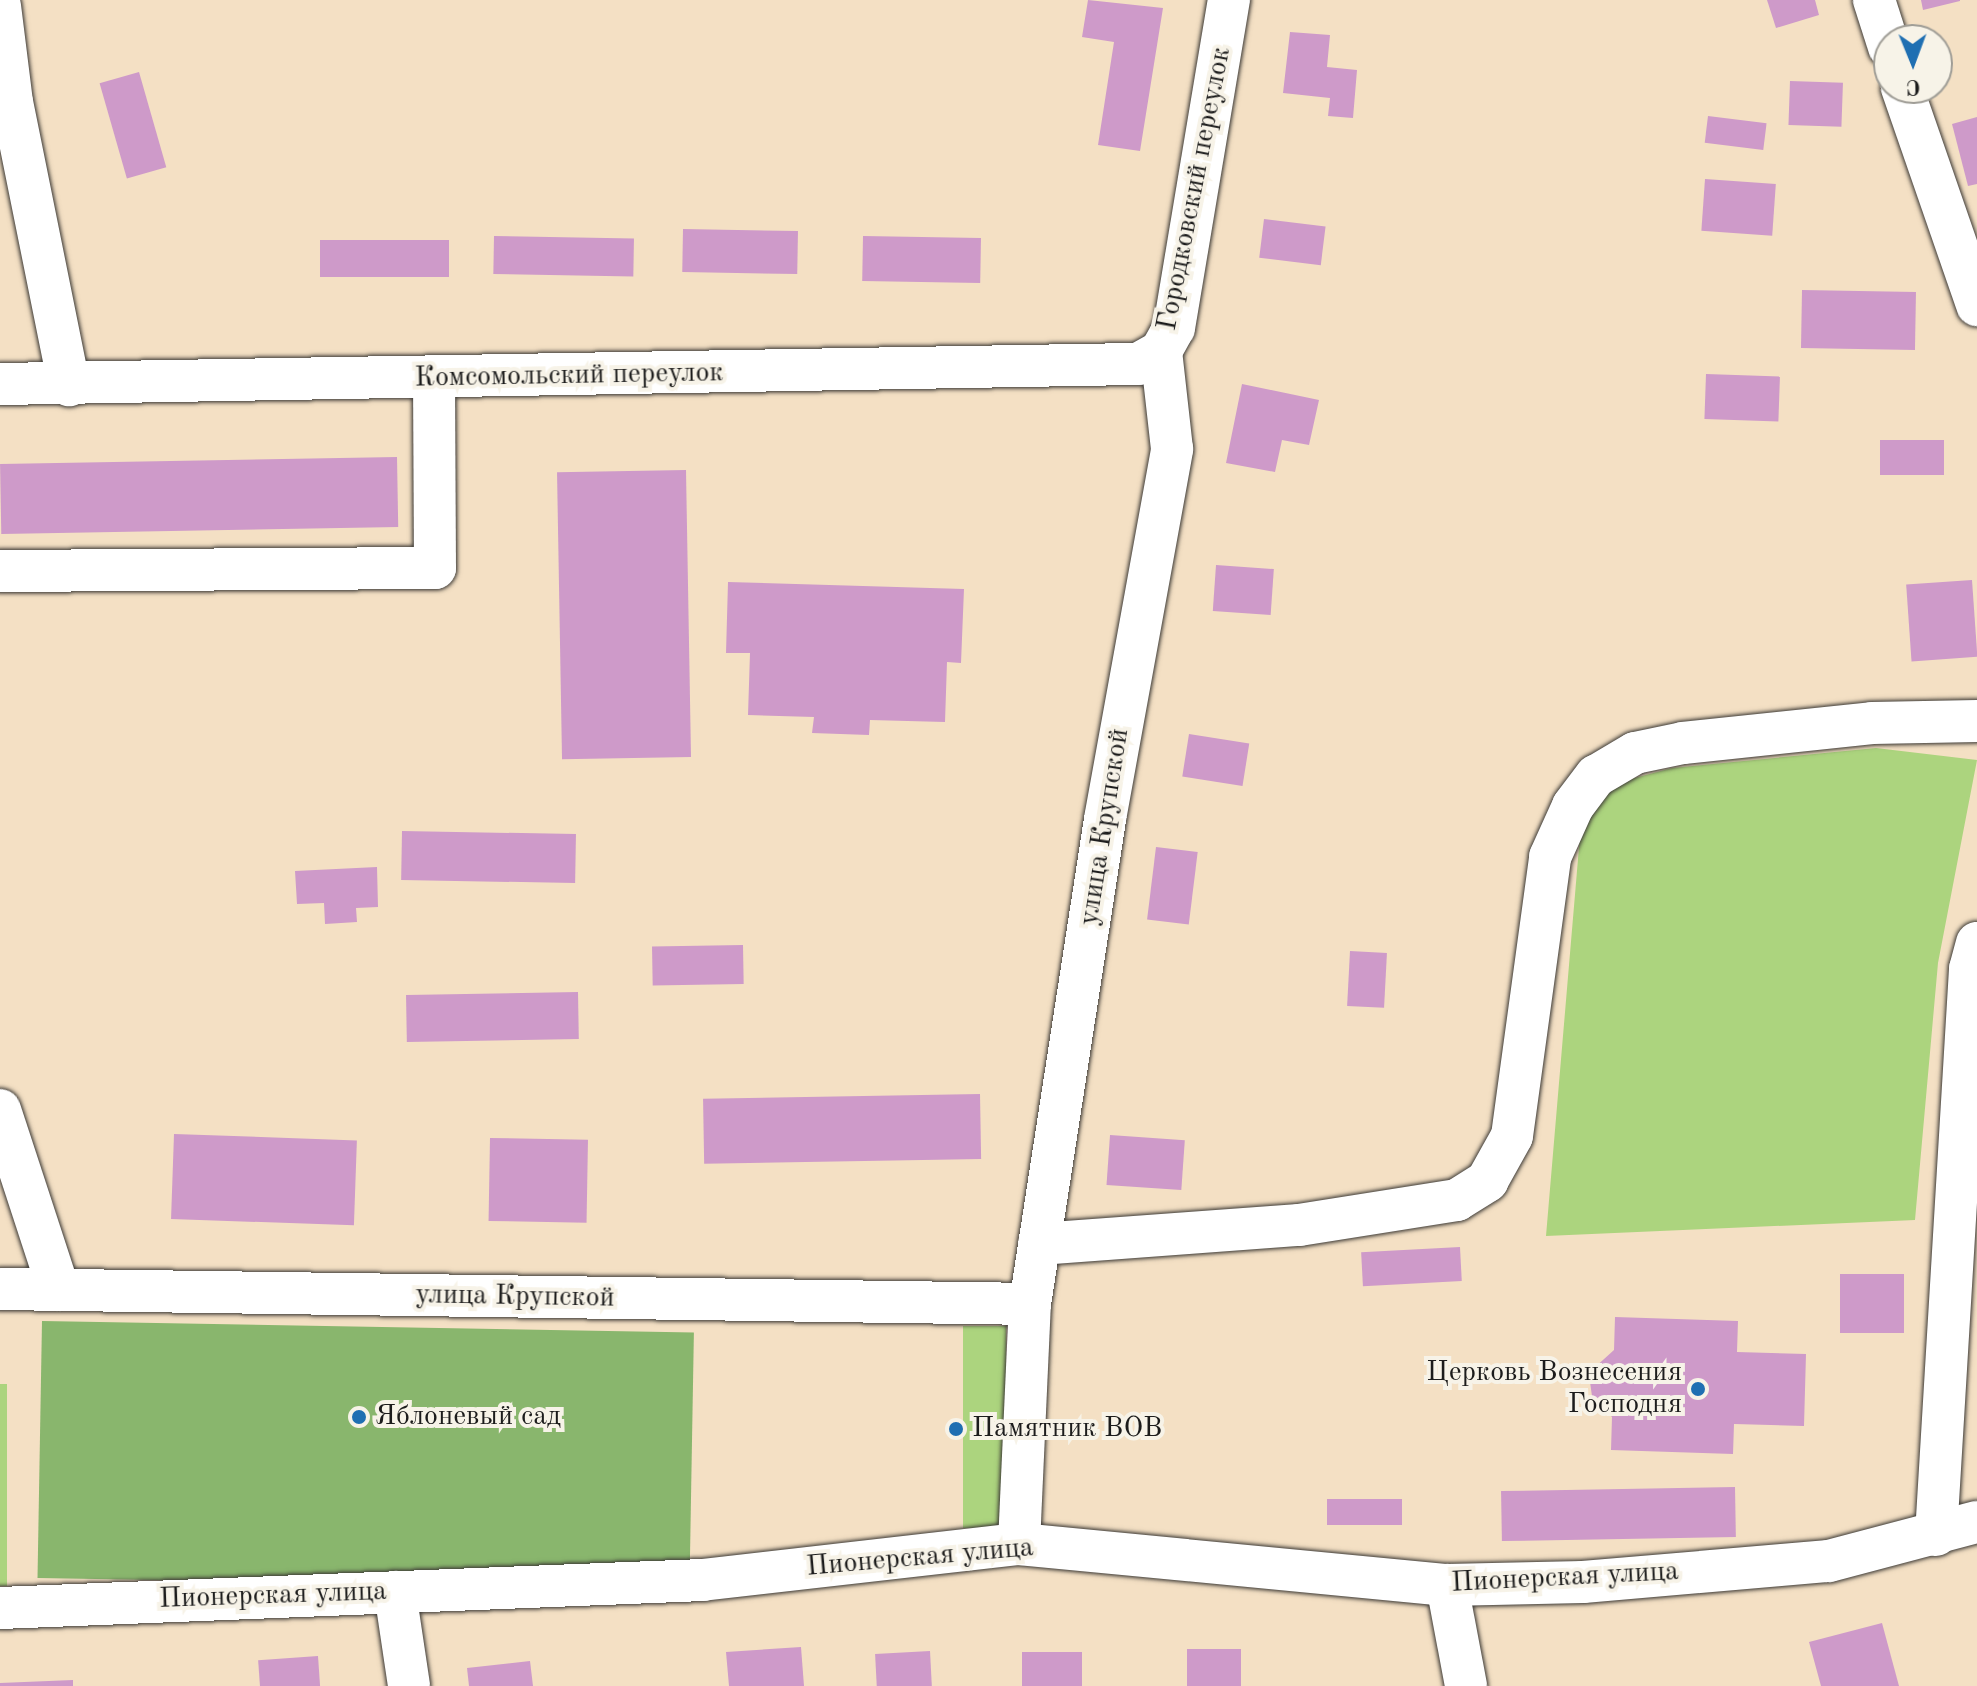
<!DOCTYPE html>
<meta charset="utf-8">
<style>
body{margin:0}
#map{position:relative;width:1977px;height:1686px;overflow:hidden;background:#f4e0c4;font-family:"Old Standard TT",serif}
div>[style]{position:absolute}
.green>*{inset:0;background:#acd47e;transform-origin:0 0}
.forest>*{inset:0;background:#89b66d;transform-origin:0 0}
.building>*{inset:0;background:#ce9ac9;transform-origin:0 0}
.roads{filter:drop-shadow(0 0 2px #3c3935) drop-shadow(0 0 2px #3c3935)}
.minor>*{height:42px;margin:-21px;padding:0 21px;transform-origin:21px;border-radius:21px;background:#fff}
.dots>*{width:22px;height:22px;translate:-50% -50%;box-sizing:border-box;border:4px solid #f7f3e8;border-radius:50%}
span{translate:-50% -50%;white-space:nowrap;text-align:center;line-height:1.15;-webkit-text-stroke:8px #f7f3e8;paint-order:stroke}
.street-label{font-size:28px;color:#1c1c1c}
.poi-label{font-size:28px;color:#1c1c1c}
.right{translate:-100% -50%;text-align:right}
.left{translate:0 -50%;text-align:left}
.north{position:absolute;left:1873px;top:24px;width:80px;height:80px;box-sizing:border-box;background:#f7f3e8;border:2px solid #9f9d96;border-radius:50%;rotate:179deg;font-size:22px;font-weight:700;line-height:32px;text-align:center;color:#1c1c1c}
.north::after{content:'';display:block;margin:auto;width:28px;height:36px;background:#1f6fb2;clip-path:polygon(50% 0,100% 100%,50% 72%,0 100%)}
</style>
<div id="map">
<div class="green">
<div style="clip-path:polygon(1876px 748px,1977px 760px,1938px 963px,1915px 1220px,1546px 1236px,1582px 812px,1601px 787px,1672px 768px)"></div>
<div style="left:963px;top:1326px;width:43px;height:202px"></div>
<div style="left:0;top:1384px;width:7px;height:202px"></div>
</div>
<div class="forest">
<div style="left:42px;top:1321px;width:652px;height:257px;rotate:1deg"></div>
</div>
<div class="building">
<div style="clip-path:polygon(1088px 0,1163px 8px,1140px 151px,1098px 145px,1114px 42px,1082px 37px)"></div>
<div style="clip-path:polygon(1767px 0,1815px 0,1819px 15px,1776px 28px)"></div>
<div style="clip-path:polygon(1921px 0,1960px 0,1960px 1px,1923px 10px)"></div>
<div style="clip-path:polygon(1290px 32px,1330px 35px,1327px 67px,1357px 70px,1353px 118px,1328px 116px,1330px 98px,1283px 93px)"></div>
<div style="left:139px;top:72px;width:99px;height:41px;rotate:74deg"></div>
<div style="left:1790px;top:81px;width:53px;height:44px;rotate:2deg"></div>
<div style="left:1708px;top:116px;width:59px;height:27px;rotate:7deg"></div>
<div style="clip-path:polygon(1977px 117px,1977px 184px,1968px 186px,1952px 124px)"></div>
<div style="left:1705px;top:179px;width:71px;height:52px;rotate:4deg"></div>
<div style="left:1264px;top:219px;width:62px;height:39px;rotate:7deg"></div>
<div style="left:683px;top:229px;width:115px;height:43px;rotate:1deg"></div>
<div style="left:494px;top:236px;width:140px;height:38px;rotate:1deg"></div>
<div style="left:863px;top:236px;width:118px;height:45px;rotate:1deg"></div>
<div style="left:320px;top:240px;width:129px;height:37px"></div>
<div style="left:1802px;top:290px;width:114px;height:58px;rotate:1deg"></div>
<div style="left:1706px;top:374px;width:74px;height:45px;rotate:2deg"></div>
<div style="clip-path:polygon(1242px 384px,1319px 400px,1309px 445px,1282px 440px,1275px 472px,1226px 463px)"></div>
<div style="left:1944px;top:440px;width:35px;height:64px;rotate:90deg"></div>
<div style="left:397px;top:457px;width:70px;height:397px;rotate:89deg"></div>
<div style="left:686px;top:470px;width:287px;height:129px;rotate:89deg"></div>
<div style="left:1216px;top:565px;width:58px;height:46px;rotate:4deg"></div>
<div style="left:1972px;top:580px;width:77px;height:66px;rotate:86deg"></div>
<div style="clip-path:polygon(728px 582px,964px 589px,961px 663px,947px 662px,945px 722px,870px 720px,869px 735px,812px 733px,814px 717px,748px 715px,750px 653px,726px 653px)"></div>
<div style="left:1189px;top:734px;width:61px;height:43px;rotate:9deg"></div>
<div style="left:402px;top:831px;width:174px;height:49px;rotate:1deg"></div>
<div style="left:1156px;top:847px;width:42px;height:73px;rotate:7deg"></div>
<div style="clip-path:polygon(377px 867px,378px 907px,356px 908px,357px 922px,325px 924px,324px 903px,297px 904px,295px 871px)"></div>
<div style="left:743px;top:945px;width:39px;height:91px;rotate:89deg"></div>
<div style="left:1350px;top:951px;width:37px;height:55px;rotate:3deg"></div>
<div style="left:578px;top:992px;width:47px;height:172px;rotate:89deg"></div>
<div style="left:980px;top:1094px;width:65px;height:277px;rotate:89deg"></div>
<div style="left:174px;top:1134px;width:183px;height:85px;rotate:2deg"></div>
<div style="left:1110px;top:1135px;width:75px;height:50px;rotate:4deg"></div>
<div style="left:490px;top:1138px;width:98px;height:83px;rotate:1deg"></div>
<div style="left:1460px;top:1247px;width:34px;height:99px;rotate:87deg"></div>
<div style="left:1904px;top:1274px;width:59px;height:64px;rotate:90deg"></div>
<div style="clip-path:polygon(1615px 1317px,1738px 1321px,1737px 1352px,1806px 1354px,1804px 1426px,1734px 1424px,1733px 1454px,1611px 1450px,1612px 1417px,1592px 1396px,1590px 1382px,1593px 1369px,1614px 1350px)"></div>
<div style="left:1735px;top:1487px;width:50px;height:234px;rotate:89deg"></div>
<div style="left:1402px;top:1499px;width:26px;height:75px;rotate:90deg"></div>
<div style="clip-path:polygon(1882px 1623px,1899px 1686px,1821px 1686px,1809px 1642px)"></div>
<div style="clip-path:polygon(801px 1647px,804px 1686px,729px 1686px,726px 1652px)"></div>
<div style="left:1187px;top:1649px;width:54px;height:37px"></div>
<div style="left:930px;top:1651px;width:35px;height:55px;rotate:87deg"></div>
<div style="left:1022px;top:1652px;width:60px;height:34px"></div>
<div style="left:318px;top:1656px;width:30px;height:60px;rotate:86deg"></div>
<div style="clip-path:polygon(530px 1661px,533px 1686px,469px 1686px,467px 1668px)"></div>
<div style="clip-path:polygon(73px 1680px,73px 1686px,0 1686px,0 1683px)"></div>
</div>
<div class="roads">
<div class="minor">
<div style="left:1874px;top:0;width:49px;rotate:72.3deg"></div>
<div style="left:0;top:6px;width:97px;rotate:82.9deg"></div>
<div style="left:12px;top:102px;width:289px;rotate:78.6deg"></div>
<div style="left:1902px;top:88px;width:230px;rotate:70.9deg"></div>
<div style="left:0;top:384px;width:1138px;rotate:-1.01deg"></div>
<div style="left:1138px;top:364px;width:26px;rotate:-29deg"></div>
<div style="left:1161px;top:351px;width:26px;rotate:-61deg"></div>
<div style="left:1174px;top:328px;width:333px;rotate:-80.5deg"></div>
<div style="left:0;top:571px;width:435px;rotate:-0.4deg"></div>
<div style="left:435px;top:568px;width:190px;rotate:-90.3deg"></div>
<div style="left:0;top:1110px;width:189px;rotate:71.9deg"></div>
<div style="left:1039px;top:1244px;width:261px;rotate:-4.2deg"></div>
<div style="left:1299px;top:1225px;width:160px;rotate:-9deg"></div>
<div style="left:1457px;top:1200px;width:36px;rotate:-32deg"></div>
<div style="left:1487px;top:1181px;width:51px;rotate:-60.9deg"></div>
<div style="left:1512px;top:1136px;width:282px;rotate:-82.2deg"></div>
<div style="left:1550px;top:857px;width:56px;rotate:-65.7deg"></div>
<div style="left:1573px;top:806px;width:38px;rotate:-53deg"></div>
<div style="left:1596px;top:776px;width:45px;rotate:-30.5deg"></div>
<div style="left:1635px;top:753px;width:49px;rotate:-11.8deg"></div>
<div style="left:1683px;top:743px;width:190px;rotate:-6deg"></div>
<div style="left:1872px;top:723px;width:105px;rotate:-1.1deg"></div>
<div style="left:0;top:1289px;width:1030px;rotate:0.83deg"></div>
<div style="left:1936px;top:1535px;width:567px;rotate:-86.56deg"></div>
<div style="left:1970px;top:969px;width:27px;rotate:-75deg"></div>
<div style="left:1019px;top:1544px;width:240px;rotate:-87.4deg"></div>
<div style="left:1030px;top:1304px;width:491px;rotate:-81.2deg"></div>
<div style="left:1105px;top:819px;width:376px;rotate:-79.7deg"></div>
<div style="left:1172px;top:449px;width:99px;rotate:-96.4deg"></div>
<div style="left:1447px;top:1585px;width:103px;rotate:79.3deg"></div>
<div style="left:395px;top:1592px;width:95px;rotate:81.5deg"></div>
<div style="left:0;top:1608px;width:703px;rotate:-2.28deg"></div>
<div style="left:702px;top:1580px;width:319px;rotate:-6.5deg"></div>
<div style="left:1019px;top:1544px;width:430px;rotate:5.5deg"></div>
<div style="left:1447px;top:1585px;width:136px;rotate:-1.3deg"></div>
<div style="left:1583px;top:1582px;width:247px;rotate:-4.9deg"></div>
<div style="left:1829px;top:1561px;width:153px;rotate:-14.8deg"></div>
</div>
</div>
<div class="dots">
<div style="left:1698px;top:1389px;background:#1f6fb2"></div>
<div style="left:359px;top:1417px;background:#1f6fb2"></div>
<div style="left:956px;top:1429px;background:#1f6fb2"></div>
</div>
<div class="street-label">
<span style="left:1195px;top:189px;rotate:-79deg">Городковский переулок</span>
<span style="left:569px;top:376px;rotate:-1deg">Комсомольский переулок</span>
<span style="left:1105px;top:827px;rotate:-81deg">улица Крупской</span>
<span style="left:515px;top:1297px;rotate:1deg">улица Крупской</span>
<span style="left:920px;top:1558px;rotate:-5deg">Пионерская улица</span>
<span style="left:1565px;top:1578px;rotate:-3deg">Пионерская улица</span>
<span style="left:273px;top:1596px;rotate:-2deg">Пионерская улица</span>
</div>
<div class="poi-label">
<span class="right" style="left:1682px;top:1389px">Церковь Вознесения<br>Господня</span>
<span class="left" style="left:375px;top:1417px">Яблоневый сад</span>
<span class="left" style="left:972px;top:1429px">Памятник ВОВ</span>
</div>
<div class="north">С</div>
</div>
